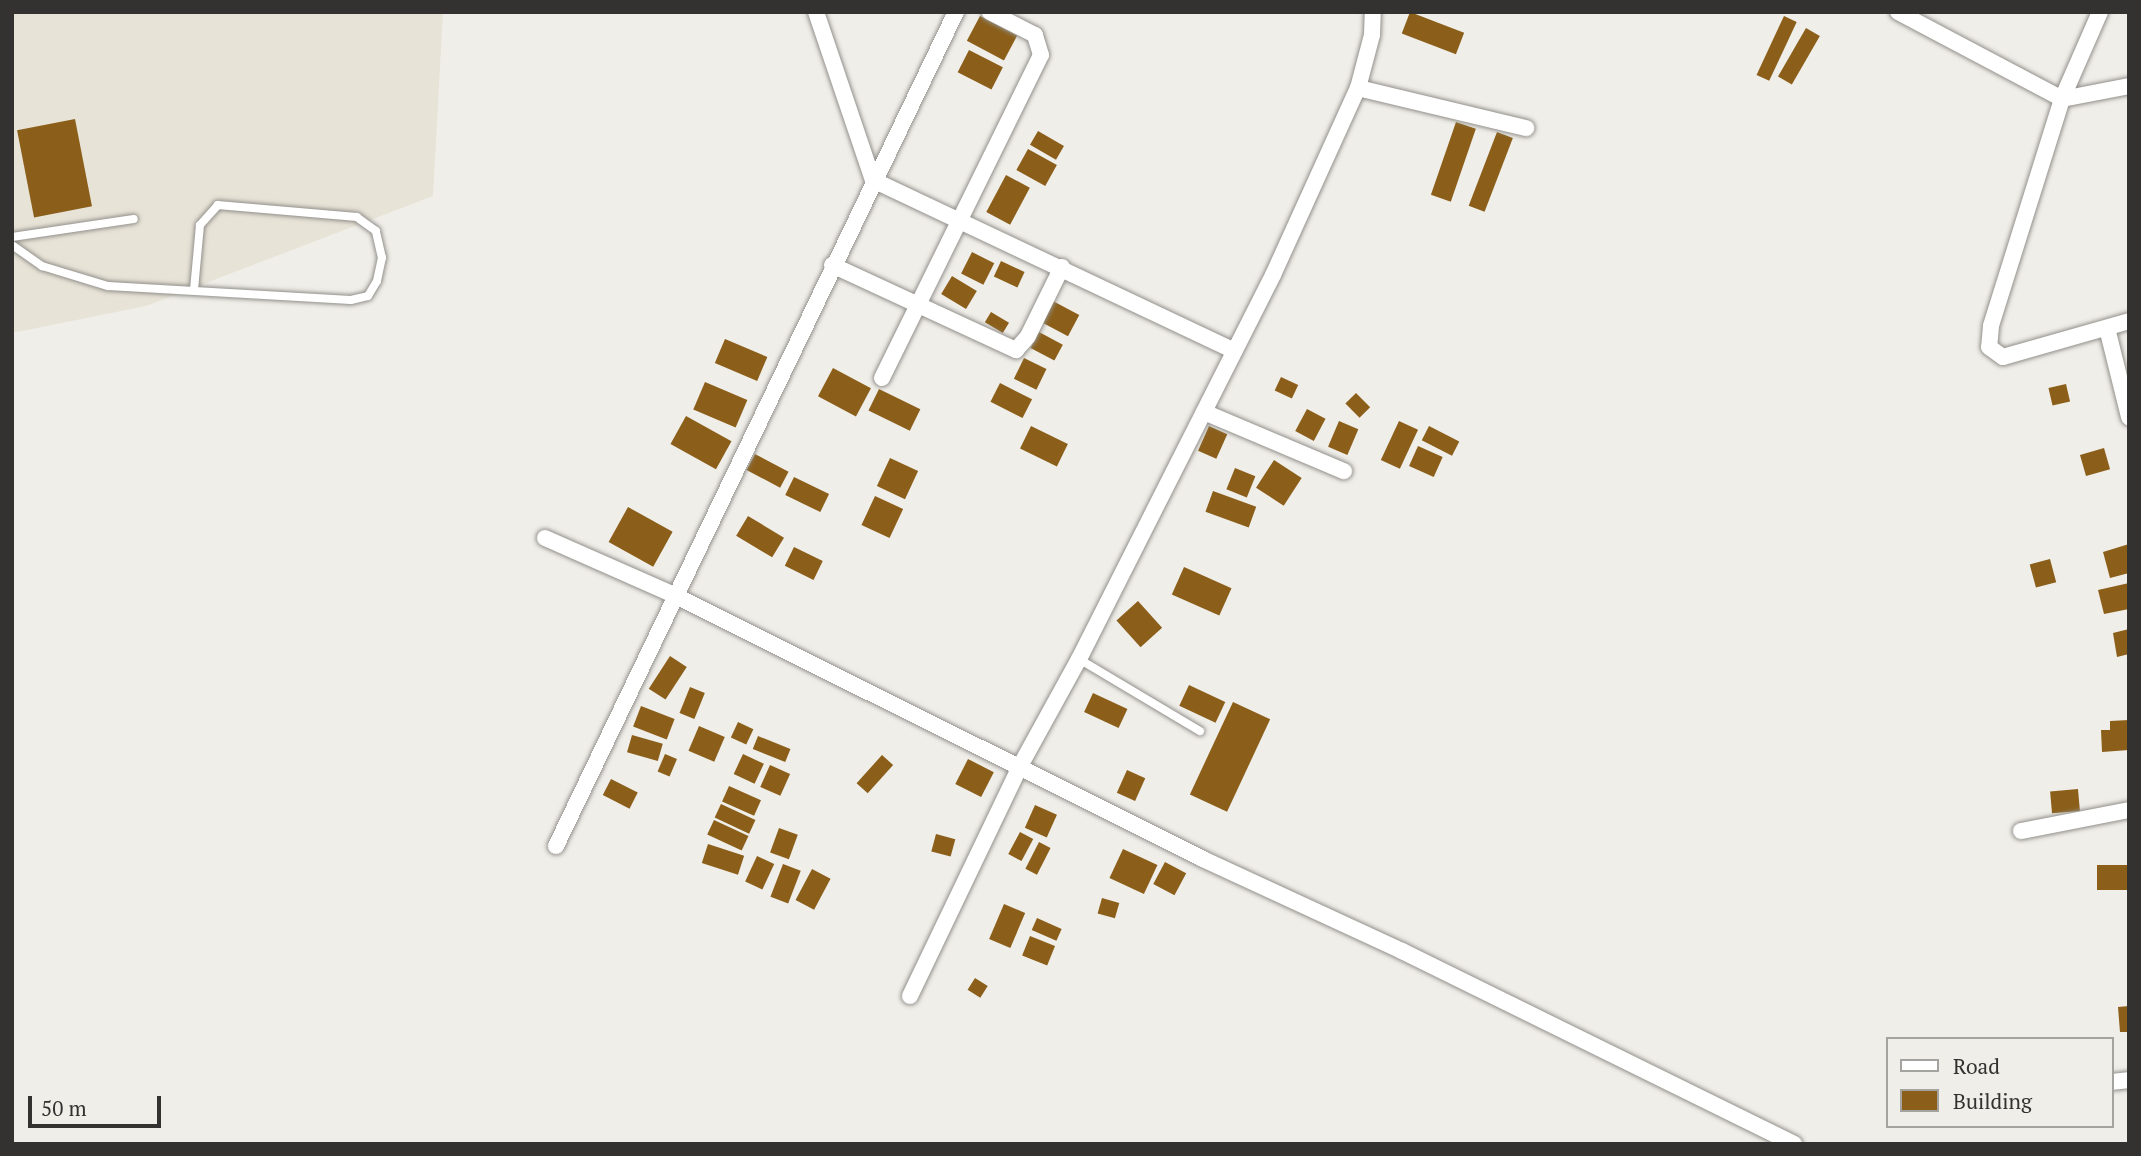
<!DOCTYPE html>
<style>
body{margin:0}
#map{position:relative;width:2141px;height:1156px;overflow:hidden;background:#f0eee9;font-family:"PT Serif",serif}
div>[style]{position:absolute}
.built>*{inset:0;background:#e8e3d7}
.building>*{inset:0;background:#8b5f1a;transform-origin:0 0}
.roads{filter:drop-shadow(0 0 2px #92908b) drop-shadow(0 0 2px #92908b)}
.lane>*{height:8px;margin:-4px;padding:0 4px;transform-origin:4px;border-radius:4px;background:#fff}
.street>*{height:16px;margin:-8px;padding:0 8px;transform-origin:8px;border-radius:8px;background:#fff}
span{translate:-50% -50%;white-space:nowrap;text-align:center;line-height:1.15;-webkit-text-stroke:7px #f0eee9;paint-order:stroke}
.frame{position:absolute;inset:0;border:14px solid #333230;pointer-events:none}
.legend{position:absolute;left:1886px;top:1037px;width:228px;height:91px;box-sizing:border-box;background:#f0eee9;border:2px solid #a4a39f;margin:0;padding:9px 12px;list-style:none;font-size:21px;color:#333230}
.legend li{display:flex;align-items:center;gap:14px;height:35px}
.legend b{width:35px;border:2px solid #a4a39f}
.scale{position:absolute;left:28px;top:1096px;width:133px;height:32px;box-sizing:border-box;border:4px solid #333230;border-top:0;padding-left:9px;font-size:21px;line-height:24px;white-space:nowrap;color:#333230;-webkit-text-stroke:5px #f0eee9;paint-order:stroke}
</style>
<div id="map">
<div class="built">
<div style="clip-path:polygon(12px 12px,443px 12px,433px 196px,146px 306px,12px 333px)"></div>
</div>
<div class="building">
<div style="left:1410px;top:12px;width:58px;height:23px;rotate:21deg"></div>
<div style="left:980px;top:16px;width:42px;height:28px;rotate:28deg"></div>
<div style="left:1784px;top:16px;width:14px;height:65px;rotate:25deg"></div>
<div style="left:1806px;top:28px;width:16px;height:56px;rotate:30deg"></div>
<div style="left:969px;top:50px;width:38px;height:25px;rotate:27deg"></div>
<div style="left:75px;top:119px;width:89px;height:59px;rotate:79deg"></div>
<div style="left:1456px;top:122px;width:21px;height:77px;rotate:19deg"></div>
<div style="left:1038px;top:131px;width:30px;height:16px;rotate:30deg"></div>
<div style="left:1497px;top:132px;width:17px;height:79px;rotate:21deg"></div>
<div style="left:1028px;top:149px;width:33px;height:24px;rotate:29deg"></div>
<div style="left:1006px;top:175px;width:27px;height:42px;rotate:28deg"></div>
<div style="left:972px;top:252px;width:25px;height:24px;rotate:27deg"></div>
<div style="left:1001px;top:261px;width:26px;height:17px;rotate:25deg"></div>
<div style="left:952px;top:276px;width:29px;height:21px;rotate:31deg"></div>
<div style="left:1051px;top:300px;width:32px;height:24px;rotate:28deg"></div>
<div style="left:991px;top:312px;width:21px;height:12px;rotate:31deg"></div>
<div style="left:1039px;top:332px;width:27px;height:18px;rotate:28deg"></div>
<div style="left:725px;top:339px;width:46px;height:26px;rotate:23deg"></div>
<div style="left:1024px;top:358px;width:25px;height:23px;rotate:26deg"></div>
<div style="left:833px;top:368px;width:43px;height:32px;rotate:28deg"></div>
<div style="left:1281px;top:377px;width:19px;height:15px;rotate:25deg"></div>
<div style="left:705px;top:382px;width:46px;height:30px;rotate:23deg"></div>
<div style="left:1000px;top:383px;width:36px;height:21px;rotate:27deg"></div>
<div style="left:2066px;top:384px;width:18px;height:18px;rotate:77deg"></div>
<div style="left:879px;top:389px;width:46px;height:24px;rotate:26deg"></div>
<div style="left:1356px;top:393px;width:20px;height:15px;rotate:45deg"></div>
<div style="left:1307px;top:409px;width:21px;height:25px;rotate:28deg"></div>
<div style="left:686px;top:416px;width:52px;height:32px;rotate:29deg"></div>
<div style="left:1339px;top:421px;width:21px;height:28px;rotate:23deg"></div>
<div style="left:1399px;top:421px;width:21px;height:43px;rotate:25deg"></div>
<div style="left:1031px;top:426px;width:41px;height:25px;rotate:26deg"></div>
<div style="left:1209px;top:426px;width:20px;height:27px;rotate:24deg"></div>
<div style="left:1429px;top:426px;width:34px;height:16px;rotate:27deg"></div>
<div style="left:1418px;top:446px;width:27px;height:22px;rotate:24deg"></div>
<div style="left:2104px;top:448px;width:22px;height:25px;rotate:74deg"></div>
<div style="left:755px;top:454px;width:38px;height:18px;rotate:28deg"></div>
<div style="left:890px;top:458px;width:31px;height:31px;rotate:25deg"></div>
<div style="left:1274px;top:460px;width:33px;height:33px;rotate:33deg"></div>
<div style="left:1235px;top:468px;width:22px;height:23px;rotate:22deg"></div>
<div style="left:794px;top:477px;width:39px;height:20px;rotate:26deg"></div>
<div style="left:1213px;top:491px;width:46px;height:22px;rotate:20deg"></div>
<div style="left:875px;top:496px;width:31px;height:32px;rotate:25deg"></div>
<div style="left:628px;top:507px;width:51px;height:40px;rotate:29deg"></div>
<div style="left:748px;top:516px;width:42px;height:23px;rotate:31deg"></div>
<div style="clip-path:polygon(2129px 544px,2129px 573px,2110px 578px,2103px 552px)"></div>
<div style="left:794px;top:547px;width:32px;height:21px;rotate:26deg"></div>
<div style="left:2050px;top:559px;width:24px;height:21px;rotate:75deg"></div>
<div style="left:1184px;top:567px;width:52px;height:30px;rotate:24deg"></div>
<div style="clip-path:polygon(2129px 583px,2129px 609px,2104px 614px,2098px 590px)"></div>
<div style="left:1138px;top:601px;width:36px;height:29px;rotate:48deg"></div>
<div style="clip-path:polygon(2129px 629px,2129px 654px,2117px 657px,2113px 633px)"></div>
<div style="left:670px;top:656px;width:20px;height:39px;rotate:33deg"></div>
<div style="left:1189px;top:685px;width:40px;height:23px;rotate:25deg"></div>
<div style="left:690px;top:687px;width:16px;height:28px;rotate:22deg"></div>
<div style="left:1093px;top:693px;width:38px;height:21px;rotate:25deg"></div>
<div style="left:1233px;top:702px;width:41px;height:102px;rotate:25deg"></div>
<div style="left:641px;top:706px;width:36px;height:22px;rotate:21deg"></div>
<div style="clip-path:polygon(2129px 720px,2129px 750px,2102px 752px,2101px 730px,2110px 730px,2110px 721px)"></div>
<div style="left:738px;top:722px;width:17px;height:17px;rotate:25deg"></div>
<div style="left:699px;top:726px;width:28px;height:27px;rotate:23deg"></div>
<div style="left:632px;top:735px;width:32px;height:18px;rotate:16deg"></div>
<div style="left:758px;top:736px;width:35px;height:14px;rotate:22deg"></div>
<div style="left:665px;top:754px;width:13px;height:19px;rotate:23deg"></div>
<div style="left:743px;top:754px;width:23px;height:22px;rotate:25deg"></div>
<div style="left:882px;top:755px;width:15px;height:38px;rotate:42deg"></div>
<div style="left:968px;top:759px;width:29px;height:28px;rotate:27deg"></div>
<div style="left:770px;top:765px;width:22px;height:24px;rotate:24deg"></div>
<div style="left:1127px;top:770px;width:20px;height:25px;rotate:24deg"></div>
<div style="left:611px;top:779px;width:30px;height:18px;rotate:27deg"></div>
<div style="left:729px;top:786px;width:35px;height:17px;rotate:24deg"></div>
<div style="left:2078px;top:789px;width:22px;height:28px;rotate:85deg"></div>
<div style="left:721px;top:804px;width:38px;height:15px;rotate:25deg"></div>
<div style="left:1035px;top:805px;width:24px;height:25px;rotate:24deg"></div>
<div style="left:714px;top:820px;width:38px;height:16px;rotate:25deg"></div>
<div style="left:779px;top:828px;width:20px;height:26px;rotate:20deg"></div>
<div style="left:1020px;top:832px;width:15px;height:25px;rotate:28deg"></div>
<div style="left:936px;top:834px;width:20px;height:18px;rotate:15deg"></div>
<div style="left:1039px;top:842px;width:13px;height:30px;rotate:27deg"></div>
<div style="left:708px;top:844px;width:38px;height:20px;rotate:18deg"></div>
<div style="left:1123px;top:849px;width:38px;height:32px;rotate:25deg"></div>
<div style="left:757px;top:856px;width:19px;height:28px;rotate:25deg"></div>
<div style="left:1165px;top:862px;width:24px;height:25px;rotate:28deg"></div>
<div style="left:783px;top:864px;width:19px;height:35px;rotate:21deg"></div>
<div style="left:2129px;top:865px;width:25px;height:32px;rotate:90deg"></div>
<div style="left:812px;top:869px;width:21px;height:35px;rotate:28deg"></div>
<div style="left:1102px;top:898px;width:18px;height:16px;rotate:16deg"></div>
<div style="left:1004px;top:904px;width:23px;height:38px;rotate:23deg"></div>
<div style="left:1037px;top:918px;width:27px;height:13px;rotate:24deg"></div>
<div style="left:1030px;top:936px;width:27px;height:21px;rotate:22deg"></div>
<div style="left:975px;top:978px;width:15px;height:14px;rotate:32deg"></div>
<div style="clip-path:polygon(2129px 1006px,2129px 1032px,2120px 1032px,2118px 1007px)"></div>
</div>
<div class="roads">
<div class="lane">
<div style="left:12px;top:237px;width:123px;rotate:-8.4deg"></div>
<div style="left:12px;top:245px;width:37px;rotate:35deg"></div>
<div style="left:42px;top:266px;width:69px;rotate:16.9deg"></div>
<div style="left:108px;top:286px;width:243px;rotate:3.3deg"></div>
<div style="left:351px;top:300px;width:17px;rotate:-13deg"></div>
<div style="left:368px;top:296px;width:17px;rotate:-59deg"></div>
<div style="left:377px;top:281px;width:24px;rotate:-78deg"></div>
<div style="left:382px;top:258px;width:28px;rotate:-103deg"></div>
<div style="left:376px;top:231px;width:24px;rotate:-144deg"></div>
<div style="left:357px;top:217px;width:140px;rotate:-175.1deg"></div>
<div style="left:218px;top:205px;width:27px;rotate:132deg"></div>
<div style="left:200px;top:225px;width:65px;rotate:95.3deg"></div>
<div style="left:1079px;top:659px;width:141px;rotate:30.8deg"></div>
</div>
<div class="street">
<div style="left:816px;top:12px;width:177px;rotate:71.3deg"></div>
<div style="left:873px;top:180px;width:400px;rotate:25.3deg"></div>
<div style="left:1898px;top:12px;width:186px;rotate:27.9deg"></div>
<div style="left:2062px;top:99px;width:68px;rotate:-11deg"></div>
<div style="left:2100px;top:12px;width:95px;rotate:113.6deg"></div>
<div style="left:2062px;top:99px;width:238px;rotate:107.4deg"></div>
<div style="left:1991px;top:326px;width:21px;rotate:95deg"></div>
<div style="left:1989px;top:347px;width:17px;rotate:36deg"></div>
<div style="left:2003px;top:357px;width:131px;rotate:-15.9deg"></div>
<div style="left:1358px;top:88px;width:173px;rotate:13.4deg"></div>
<div style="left:832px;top:265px;width:203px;rotate:24.8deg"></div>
<div style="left:1016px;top:350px;width:18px;rotate:-49deg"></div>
<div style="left:1028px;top:336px;width:77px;rotate:-63.8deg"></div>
<div style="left:2107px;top:328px;width:92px;rotate:76.1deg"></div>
<div style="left:882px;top:378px;width:360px;rotate:-63.8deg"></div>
<div style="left:1041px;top:55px;width:21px;rotate:-107deg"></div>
<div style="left:1035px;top:35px;width:51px;rotate:-152.9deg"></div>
<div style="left:1204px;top:412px;width:152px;rotate:22.9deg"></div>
<div style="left:545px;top:538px;width:141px;rotate:23.8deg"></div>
<div style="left:674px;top:595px;width:591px;rotate:26.52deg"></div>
<div style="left:1203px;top:859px;width:219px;rotate:24.8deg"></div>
<div style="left:1402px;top:951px;width:437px;rotate:26.2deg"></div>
<div style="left:2021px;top:831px;width:110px;rotate:-11deg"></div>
<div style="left:556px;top:846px;width:925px;rotate:-64.38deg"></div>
<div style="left:910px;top:996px;width:253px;rotate:-64.4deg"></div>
<div style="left:1019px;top:768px;width:124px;rotate:-61.2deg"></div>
<div style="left:1079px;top:659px;width:430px;rotate:-63.2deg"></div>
<div style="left:1273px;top:275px;width:205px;rotate:-65.6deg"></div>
<div style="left:1358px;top:88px;width:55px;rotate:-75.2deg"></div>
<div style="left:1372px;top:35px;width:23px;rotate:-88deg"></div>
<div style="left:2111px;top:1082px;width:18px;rotate:-6deg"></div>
</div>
</div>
<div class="frame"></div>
<ul class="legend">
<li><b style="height:9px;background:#fff"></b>Road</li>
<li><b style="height:19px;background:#8b5f1a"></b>Building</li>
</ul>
<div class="scale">50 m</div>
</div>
